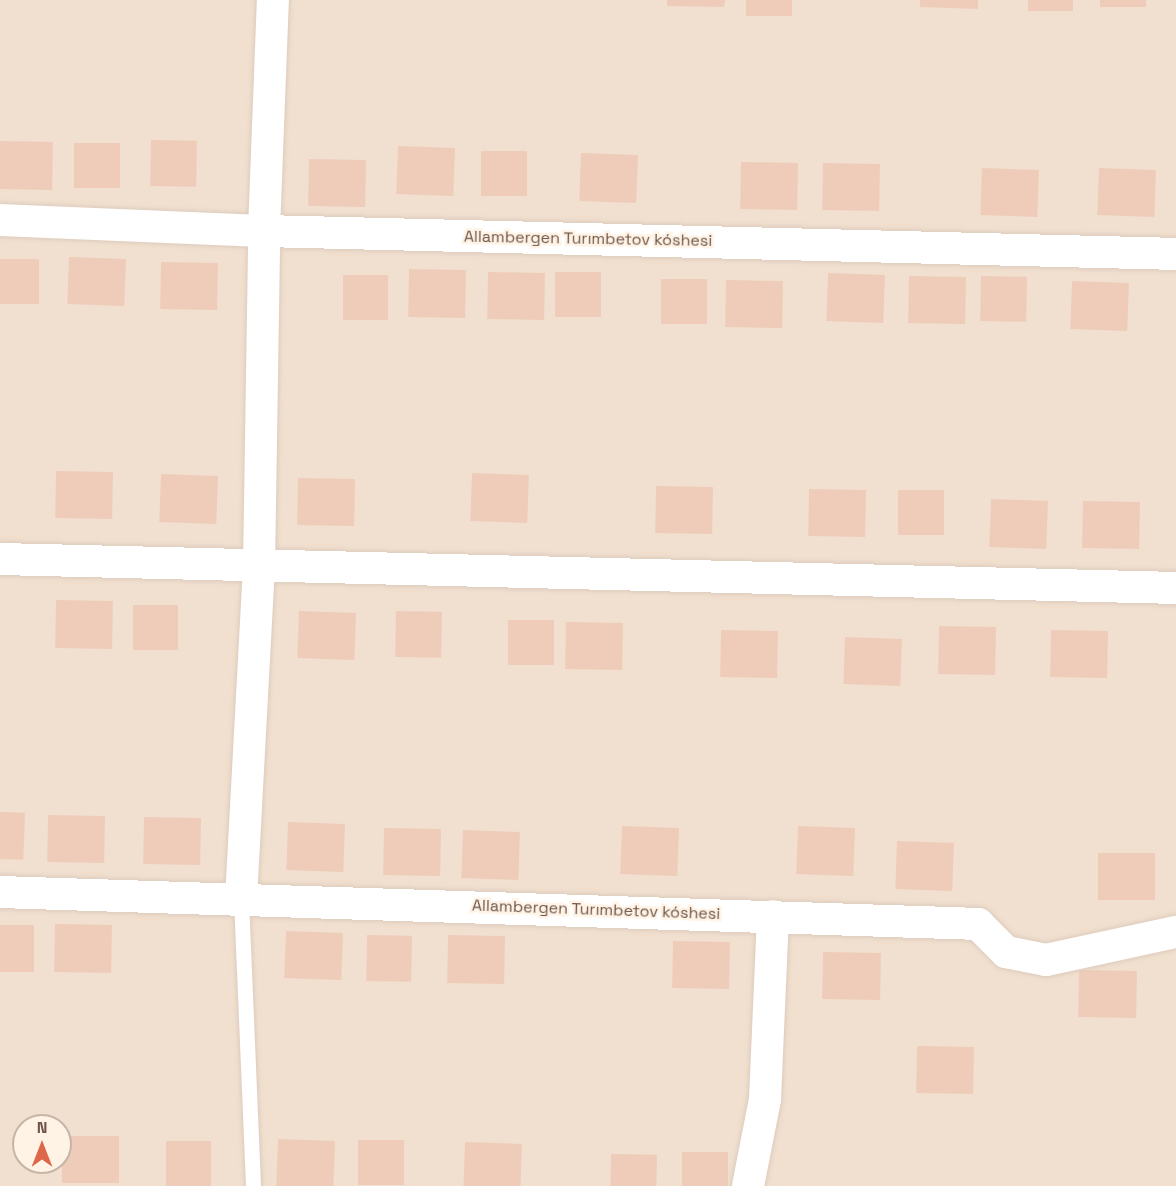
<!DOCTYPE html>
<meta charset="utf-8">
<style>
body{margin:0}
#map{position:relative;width:1176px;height:1186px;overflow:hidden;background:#faefe0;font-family:"Space Grotesk",sans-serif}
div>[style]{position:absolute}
.residential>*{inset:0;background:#f1e0cf}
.building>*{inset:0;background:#eeccb9;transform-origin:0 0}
.roads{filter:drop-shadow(0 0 2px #ddcbbd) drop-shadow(0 0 2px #ddcbbd)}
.service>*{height:15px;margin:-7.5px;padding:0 7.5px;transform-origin:7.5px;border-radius:7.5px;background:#fff}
.minor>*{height:32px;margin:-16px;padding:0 16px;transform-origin:16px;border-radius:16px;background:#fff}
span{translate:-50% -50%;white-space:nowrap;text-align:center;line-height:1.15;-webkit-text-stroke:5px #fef3e5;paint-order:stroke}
.street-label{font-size:16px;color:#6f5549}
.north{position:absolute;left:12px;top:1114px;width:60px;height:60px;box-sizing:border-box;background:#fef3e5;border:2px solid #c5b4a7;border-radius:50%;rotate:0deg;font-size:16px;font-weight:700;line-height:24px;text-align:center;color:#6f5549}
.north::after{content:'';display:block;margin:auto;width:21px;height:27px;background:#de674b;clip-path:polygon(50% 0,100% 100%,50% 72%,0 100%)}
</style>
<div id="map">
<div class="residential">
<div style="clip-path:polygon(evenodd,0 0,1176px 0,1176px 1186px,0 1186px,0 0,24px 1126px,60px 1126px,60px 1162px,24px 1162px,24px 1126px)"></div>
</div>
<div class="building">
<div style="clip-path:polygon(667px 0,725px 0,724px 7px,667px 6px)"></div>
<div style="left:746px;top:0;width:46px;height:16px"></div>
<div style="clip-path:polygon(920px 0,978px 0,978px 9px,920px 7px)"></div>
<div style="left:1028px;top:0;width:45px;height:11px"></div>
<div style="left:1100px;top:0;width:46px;height:7px"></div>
<div style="left:151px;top:140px;width:46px;height:46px;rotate:1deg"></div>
<div style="left:0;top:141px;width:53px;height:48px;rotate:1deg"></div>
<div style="left:74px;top:143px;width:46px;height:45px"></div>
<div style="left:398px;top:146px;width:57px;height:48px;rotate:2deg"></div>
<div style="left:481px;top:151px;width:46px;height:45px"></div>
<div style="left:581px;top:153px;width:57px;height:48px;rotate:2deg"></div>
<div style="left:309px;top:159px;width:57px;height:47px;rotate:1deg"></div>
<div style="left:741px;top:162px;width:57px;height:47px;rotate:1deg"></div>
<div style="left:823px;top:163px;width:57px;height:47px;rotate:1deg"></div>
<div style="left:982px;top:168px;width:57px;height:47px;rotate:2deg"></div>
<div style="left:1099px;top:168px;width:57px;height:47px;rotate:2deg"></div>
<div style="left:69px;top:257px;width:57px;height:47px;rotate:2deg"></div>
<div style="left:0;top:259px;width:39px;height:45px"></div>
<div style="left:161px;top:262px;width:57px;height:47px;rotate:1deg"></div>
<div style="left:409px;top:269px;width:57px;height:48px;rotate:1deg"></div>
<div style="left:488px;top:272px;width:57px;height:47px;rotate:1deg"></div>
<div style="left:555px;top:272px;width:46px;height:45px"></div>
<div style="left:828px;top:273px;width:57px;height:48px;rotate:2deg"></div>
<div style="left:343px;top:275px;width:45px;height:45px"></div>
<div style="left:909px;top:276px;width:57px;height:47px;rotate:1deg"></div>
<div style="left:981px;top:276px;width:46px;height:45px;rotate:1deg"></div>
<div style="left:661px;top:279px;width:46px;height:45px"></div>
<div style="left:726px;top:280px;width:57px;height:47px;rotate:1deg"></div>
<div style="left:1072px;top:281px;width:57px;height:48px;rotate:2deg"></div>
<div style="left:56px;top:471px;width:57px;height:47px;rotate:1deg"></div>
<div style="left:472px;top:473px;width:57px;height:48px;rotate:2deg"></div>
<div style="left:161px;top:474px;width:57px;height:48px;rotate:2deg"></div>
<div style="left:298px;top:478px;width:57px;height:47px;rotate:1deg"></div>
<div style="left:656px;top:486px;width:57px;height:47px;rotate:1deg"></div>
<div style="left:809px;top:489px;width:57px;height:47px;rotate:1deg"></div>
<div style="left:898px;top:490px;width:46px;height:45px"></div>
<div style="left:991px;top:499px;width:57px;height:48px;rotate:2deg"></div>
<div style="left:1083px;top:501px;width:57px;height:47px;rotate:1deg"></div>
<div style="left:56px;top:600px;width:57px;height:48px;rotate:1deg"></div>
<div style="left:133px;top:605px;width:45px;height:45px"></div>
<div style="left:299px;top:611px;width:57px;height:47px;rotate:2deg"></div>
<div style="left:396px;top:611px;width:46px;height:46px;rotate:1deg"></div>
<div style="left:508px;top:620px;width:46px;height:45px"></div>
<div style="left:566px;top:622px;width:57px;height:47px;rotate:1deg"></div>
<div style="left:939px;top:626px;width:57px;height:48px;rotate:1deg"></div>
<div style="left:721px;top:630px;width:57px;height:47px;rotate:1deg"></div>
<div style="left:1051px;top:630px;width:57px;height:47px;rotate:1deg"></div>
<div style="left:845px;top:637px;width:57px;height:47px;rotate:2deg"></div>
<div style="left:0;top:812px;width:25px;height:47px;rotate:2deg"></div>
<div style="left:48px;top:815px;width:57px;height:47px;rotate:1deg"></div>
<div style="left:144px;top:817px;width:57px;height:47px;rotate:1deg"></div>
<div style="left:288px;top:822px;width:57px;height:48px;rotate:2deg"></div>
<div style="left:622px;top:826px;width:57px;height:48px;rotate:2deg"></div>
<div style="left:798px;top:826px;width:57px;height:48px;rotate:2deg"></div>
<div style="left:384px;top:828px;width:57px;height:47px;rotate:1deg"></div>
<div style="left:463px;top:830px;width:57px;height:48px;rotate:2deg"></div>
<div style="left:897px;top:841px;width:57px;height:48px;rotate:2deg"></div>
<div style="left:1098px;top:853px;width:57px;height:47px"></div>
<div style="left:55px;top:924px;width:57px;height:48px;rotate:1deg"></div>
<div style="left:0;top:925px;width:34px;height:47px"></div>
<div style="left:286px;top:931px;width:57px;height:47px;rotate:2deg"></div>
<div style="left:367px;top:935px;width:45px;height:46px;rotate:1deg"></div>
<div style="left:448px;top:935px;width:57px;height:48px;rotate:1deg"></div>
<div style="left:673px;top:941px;width:57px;height:47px;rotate:1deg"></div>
<div style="left:823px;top:952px;width:58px;height:47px;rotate:1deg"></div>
<div style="left:1079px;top:970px;width:58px;height:47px;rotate:1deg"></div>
<div style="left:917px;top:1046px;width:57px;height:47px;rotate:1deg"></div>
<div style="left:62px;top:1136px;width:57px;height:47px"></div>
<div style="left:278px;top:1139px;width:57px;height:47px;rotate:2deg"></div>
<div style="left:358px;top:1140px;width:46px;height:45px"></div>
<div style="left:166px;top:1141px;width:45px;height:45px"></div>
<div style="left:465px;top:1142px;width:57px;height:44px;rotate:2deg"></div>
<div style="left:682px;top:1152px;width:46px;height:34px"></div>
<div style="left:611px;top:1154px;width:46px;height:32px;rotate:1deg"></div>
</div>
<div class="roads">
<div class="service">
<div style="left:241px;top:899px;width:287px;rotate:87.6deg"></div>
</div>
<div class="minor">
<div style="left:0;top:220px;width:264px;rotate:2.4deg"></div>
<div style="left:264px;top:231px;width:912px;rotate:1.44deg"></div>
<div style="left:0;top:559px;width:1176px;rotate:1.41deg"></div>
<div style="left:0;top:892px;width:979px;rotate:1.87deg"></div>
<div style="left:978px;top:924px;width:40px;rotate:45deg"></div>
<div style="left:1006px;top:952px;width:41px;rotate:11.3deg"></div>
<div style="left:1046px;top:960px;width:133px;rotate:-12.2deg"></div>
<div style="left:241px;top:899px;width:332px;rotate:-86.9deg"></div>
<div style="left:259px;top:567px;width:336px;rotate:-89.1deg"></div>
<div style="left:264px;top:231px;width:231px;rotate:-87.8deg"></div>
<div style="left:748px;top:1186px;width:89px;rotate:-78.9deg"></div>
<div style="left:765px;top:1099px;width:183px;rotate:-87.5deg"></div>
</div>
</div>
<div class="street-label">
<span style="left:588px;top:239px;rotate:1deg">Allambergen Turımbetov kóshesi</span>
<span style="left:596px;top:910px;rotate:2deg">Allambergen Turımbetov kóshesi</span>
</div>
<div class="north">N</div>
</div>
